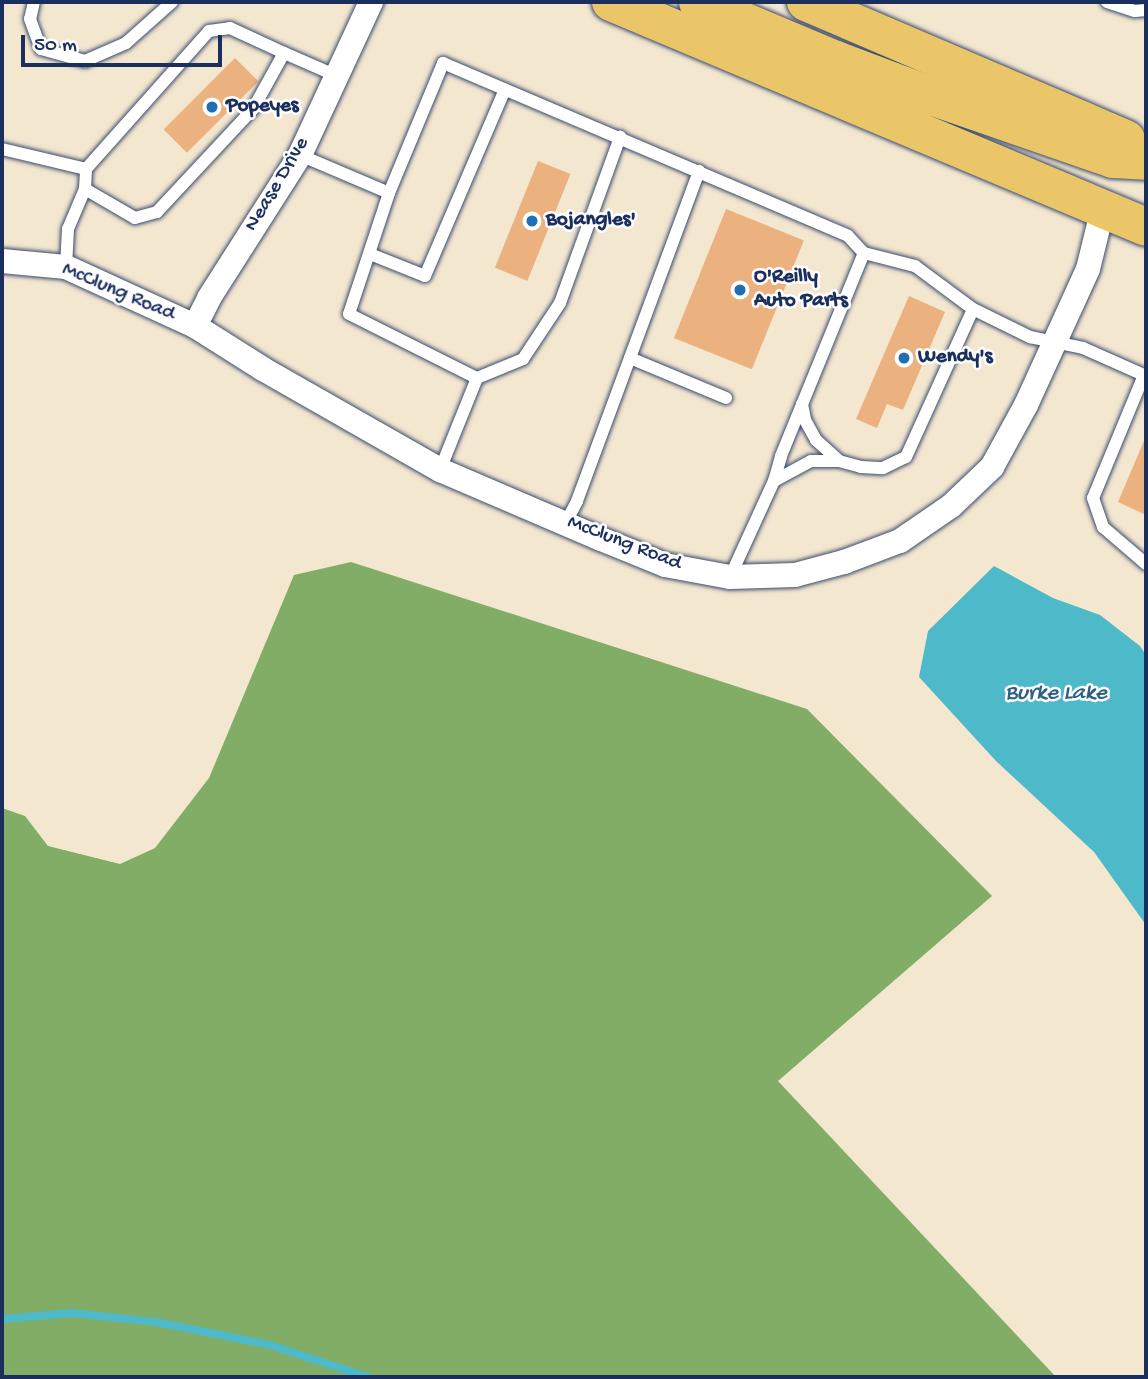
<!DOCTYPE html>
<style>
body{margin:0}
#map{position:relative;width:1148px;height:1379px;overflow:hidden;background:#f3e7d0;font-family:"Gochi Hand",sans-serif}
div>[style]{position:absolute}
.forest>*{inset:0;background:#81ad66}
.water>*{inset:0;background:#4ebac9}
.stream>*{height:8px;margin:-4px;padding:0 4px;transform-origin:4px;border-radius:4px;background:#4ebac9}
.building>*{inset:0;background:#ebb17e;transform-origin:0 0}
.roads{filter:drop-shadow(0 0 2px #3b4b6f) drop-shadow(0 0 2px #3b4b6f)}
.lane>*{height:12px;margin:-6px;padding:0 6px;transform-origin:6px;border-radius:6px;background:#fff}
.street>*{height:24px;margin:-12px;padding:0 12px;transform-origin:12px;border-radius:12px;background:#fff}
.primary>*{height:38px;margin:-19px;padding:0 19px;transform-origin:19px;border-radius:19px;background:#eac669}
.dots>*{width:19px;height:19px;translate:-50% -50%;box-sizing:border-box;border:4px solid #fff;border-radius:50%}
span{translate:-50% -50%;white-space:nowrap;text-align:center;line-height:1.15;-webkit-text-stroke:5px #fff;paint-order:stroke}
.poi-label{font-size:21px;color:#1b2f5e;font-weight:700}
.left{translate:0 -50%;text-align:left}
.street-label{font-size:21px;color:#1b2f5e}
.water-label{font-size:23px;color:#2d6083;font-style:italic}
.frame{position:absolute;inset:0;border:4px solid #1b2f5e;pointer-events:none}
.scale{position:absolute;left:21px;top:35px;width:201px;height:32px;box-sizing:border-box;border:4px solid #1b2f5e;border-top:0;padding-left:9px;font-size:21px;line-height:24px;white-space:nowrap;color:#1b2f5e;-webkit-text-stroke:5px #fff;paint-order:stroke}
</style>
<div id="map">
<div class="forest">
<div style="clip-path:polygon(351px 562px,807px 709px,992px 896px,778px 1081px,1056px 1377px,2px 1377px,2px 808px,25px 816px,48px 846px,120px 864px,155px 848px,209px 778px,294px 575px)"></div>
</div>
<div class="water">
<div style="clip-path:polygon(994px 566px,1053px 598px,1100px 615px,1140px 646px,1146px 655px,1146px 925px,1094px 852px,996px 761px,919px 677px,928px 631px)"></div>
</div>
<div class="stream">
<div style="left:2px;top:1319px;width:69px;rotate:-5deg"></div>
<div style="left:71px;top:1313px;width:85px;rotate:6deg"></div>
<div style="left:156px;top:1322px;width:116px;rotate:11.4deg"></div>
<div style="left:270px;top:1345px;width:103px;rotate:18.1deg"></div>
</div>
<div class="building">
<div style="left:235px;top:58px;width:33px;height:101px;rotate:45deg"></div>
<div style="left:538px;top:161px;width:35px;height:115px;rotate:22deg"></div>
<div style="left:726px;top:209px;width:84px;height:139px;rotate:22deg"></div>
<div style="clip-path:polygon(909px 296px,945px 312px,903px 410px,887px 404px,877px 428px,856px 419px)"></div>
<div style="clip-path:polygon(1146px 436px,1146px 515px,1118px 502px)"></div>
</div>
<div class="roads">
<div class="lane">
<div style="left:34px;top:2px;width:17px;rotate:103deg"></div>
<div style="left:30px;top:19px;width:32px;rotate:70deg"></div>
<div style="left:41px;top:49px;width:46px;rotate:15.3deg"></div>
<div style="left:85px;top:61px;width:45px;rotate:-23.7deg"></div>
<div style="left:126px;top:43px;width:62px;rotate:-41.7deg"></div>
<div style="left:1107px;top:2px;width:29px;rotate:18deg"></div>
<div style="left:1135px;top:11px;width:11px;rotate:-5deg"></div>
<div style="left:284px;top:53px;width:58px;rotate:23.5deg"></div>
<div style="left:2px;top:149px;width:86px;rotate:13.4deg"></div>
<div style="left:300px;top:155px;width:97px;rotate:23.1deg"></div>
<div style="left:389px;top:193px;width:127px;rotate:108.3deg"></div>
<div style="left:349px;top:314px;width:143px;rotate:26.6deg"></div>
<div style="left:477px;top:378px;width:99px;rotate:111.9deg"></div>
<div style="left:389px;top:193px;width:141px;rotate:-67.4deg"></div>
<div style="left:443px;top:63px;width:440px;rotate:23.1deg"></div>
<div style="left:848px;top:236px;width:23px;rotate:47deg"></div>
<div style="left:864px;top:253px;width:53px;rotate:14.3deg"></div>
<div style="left:915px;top:266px;width:72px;rotate:36.6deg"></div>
<div style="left:973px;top:309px;width:64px;rotate:26.2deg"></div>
<div style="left:1030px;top:337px;width:54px;rotate:11.7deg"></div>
<div style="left:1083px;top:348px;width:69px;rotate:24deg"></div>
<div style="left:370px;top:254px;width:59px;rotate:21.8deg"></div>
<div style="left:425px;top:276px;width:203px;rotate:-66.8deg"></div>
<div style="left:66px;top:267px;width:38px;rotate:-87deg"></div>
<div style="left:68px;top:229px;width:43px;rotate:-67deg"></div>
<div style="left:85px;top:189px;width:20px;rotate:-87deg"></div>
<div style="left:86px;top:169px;width:185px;rotate:-48.3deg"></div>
<div style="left:209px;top:31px;width:21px;rotate:-8deg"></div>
<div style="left:230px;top:28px;width:60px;rotate:24.8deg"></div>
<div style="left:284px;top:53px;width:64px;rotate:119deg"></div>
<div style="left:253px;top:109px;width:141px;rotate:133deg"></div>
<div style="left:157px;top:212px;width:23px;rotate:165deg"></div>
<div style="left:135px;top:218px;width:58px;rotate:-149.9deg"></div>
<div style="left:630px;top:358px;width:104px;rotate:22.6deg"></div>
<div style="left:1144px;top:375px;width:133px;rotate:112.5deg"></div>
<div style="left:1093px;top:498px;width:31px;rotate:71deg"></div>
<div style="left:1103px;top:527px;width:57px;rotate:40.7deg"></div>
<div style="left:477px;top:378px;width:50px;rotate:-22.4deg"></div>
<div style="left:523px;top:359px;width:67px;rotate:-56.5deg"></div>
<div style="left:560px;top:303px;width:177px;rotate:-70.1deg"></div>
<div style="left:802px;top:404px;width:16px;rotate:79deg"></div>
<div style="left:805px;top:420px;width:23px;rotate:61deg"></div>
<div style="left:816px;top:440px;width:31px;rotate:42deg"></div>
<div style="left:774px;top:481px;width:42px;rotate:-28.4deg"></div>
<div style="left:811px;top:461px;width:28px"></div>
<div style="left:839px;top:461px;width:23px;rotate:15deg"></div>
<div style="left:861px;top:467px;width:22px;rotate:3deg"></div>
<div style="left:883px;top:468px;width:25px;rotate:-26deg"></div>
<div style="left:906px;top:457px;width:162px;rotate:-65.6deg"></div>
<div style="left:566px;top:522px;width:24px;rotate:-62deg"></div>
<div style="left:577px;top:501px;width:352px;rotate:-69.7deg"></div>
<div style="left:730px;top:577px;width:106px;rotate:-65.4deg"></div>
<div style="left:774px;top:481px;width:26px;rotate:-74deg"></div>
<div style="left:781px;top:456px;width:219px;rotate:-67.8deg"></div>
</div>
<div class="street">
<div style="left:2px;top:261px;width:64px;rotate:5.4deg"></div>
<div style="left:66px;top:267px;width:142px;rotate:24.6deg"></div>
<div style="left:195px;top:326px;width:80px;rotate:32.3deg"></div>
<div style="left:263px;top:369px;width:204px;rotate:29.7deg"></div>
<div style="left:440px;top:470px;width:175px;rotate:23.2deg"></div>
<div style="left:601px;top:539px;width:69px;rotate:22.1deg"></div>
<div style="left:665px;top:565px;width:66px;rotate:10.5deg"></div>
<div style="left:730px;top:577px;width:65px;rotate:-1.8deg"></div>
<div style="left:795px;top:575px;width:51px;rotate:-14.9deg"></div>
<div style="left:844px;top:562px;width:60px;rotate:-20.6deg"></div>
<div style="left:900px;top:541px;width:62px;rotate:-34.5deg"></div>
<div style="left:951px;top:506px;width:57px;rotate:-43.6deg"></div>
<div style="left:992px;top:467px;width:71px;rotate:-61.3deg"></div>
<div style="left:1026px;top:405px;width:149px;rotate:-65.5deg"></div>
<div style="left:1088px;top:269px;width:63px;rotate:-76.2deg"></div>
<div style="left:195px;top:326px;width:31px;rotate:-63deg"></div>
<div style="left:209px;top:298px;width:169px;rotate:-57.5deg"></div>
<div style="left:300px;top:155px;width:169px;rotate:-65.1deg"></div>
</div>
<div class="primary">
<div style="left:611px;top:2px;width:580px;rotate:22.81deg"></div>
<div style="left:698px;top:2px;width:150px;rotate:22.8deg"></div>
<div style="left:836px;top:60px;width:105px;rotate:20.7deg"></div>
<div style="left:934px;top:97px;width:189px;rotate:19.1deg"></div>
<div style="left:1113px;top:159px;width:33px;rotate:3deg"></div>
<div style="left:806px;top:2px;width:348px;rotate:23.2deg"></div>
</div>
</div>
<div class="dots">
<div style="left:212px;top:107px;background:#1f6fb2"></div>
<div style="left:532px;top:221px;background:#1f6fb2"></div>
<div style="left:740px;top:290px;background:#1f6fb2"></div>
<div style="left:904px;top:358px;background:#1f6fb2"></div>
</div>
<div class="poi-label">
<span class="left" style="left:226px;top:107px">Popeyes</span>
<span class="left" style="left:546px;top:221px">Bojangles'</span>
<span class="left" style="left:754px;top:290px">O'Reilly<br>Auto Parts</span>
<span class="left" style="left:918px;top:358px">Wendy's</span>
</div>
<div class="street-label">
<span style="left:278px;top:185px;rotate:-59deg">Nease Drive</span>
<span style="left:118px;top:293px;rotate:23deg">McClung Road</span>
<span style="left:624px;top:544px;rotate:21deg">McClung Road</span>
</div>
<div class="water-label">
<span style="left:1056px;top:694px">Burke Lake</span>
</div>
<div class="frame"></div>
<div class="scale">50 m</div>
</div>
